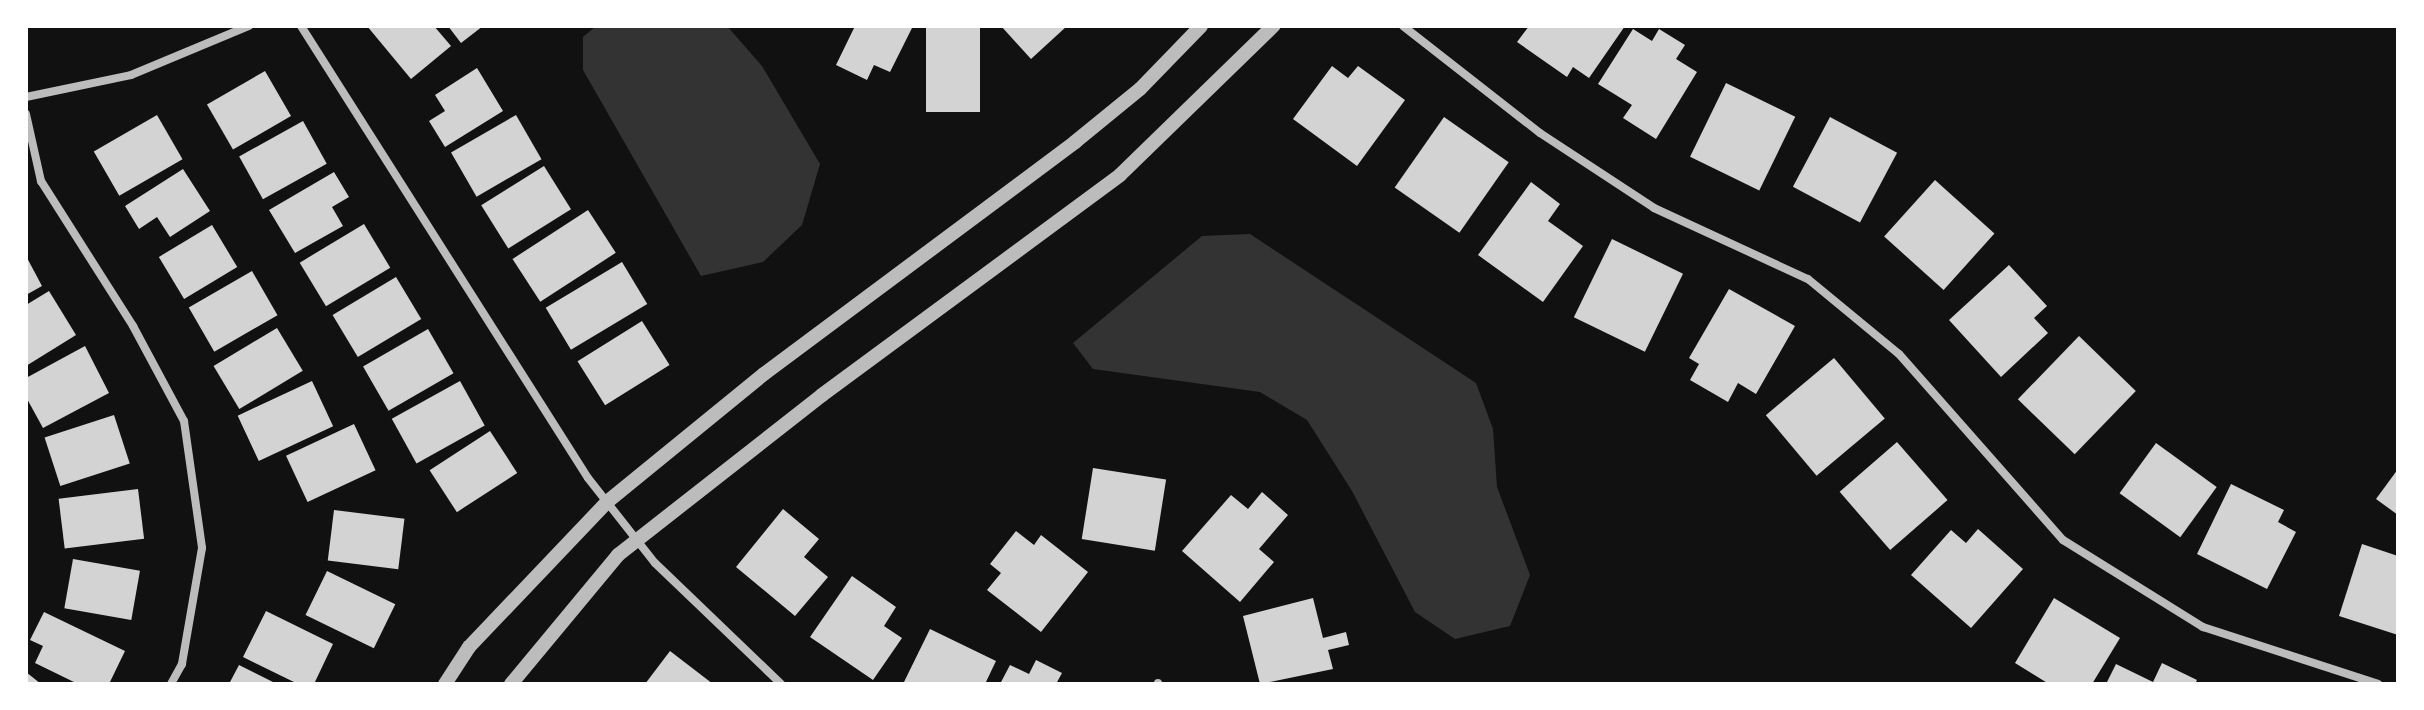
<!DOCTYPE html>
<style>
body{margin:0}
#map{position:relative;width:2424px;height:710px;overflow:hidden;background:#111;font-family:Poppins,sans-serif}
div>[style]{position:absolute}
.water>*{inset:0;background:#333}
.building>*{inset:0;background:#d3d3d3;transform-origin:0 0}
.minor>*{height:8px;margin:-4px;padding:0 4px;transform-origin:4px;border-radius:4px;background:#bcbcbc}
.tertiary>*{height:14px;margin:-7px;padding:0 7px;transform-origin:7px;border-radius:7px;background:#bcbcbc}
span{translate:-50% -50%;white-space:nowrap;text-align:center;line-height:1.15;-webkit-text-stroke:8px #fff;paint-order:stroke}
.frame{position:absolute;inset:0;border:28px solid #fff;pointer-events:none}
</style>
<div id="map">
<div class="water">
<div style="clip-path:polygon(596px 26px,727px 26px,762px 66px,820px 164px,802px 225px,763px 262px,701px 276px,583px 70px,583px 37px)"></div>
<div style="clip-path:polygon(1250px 234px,1476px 383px,1493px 429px,1497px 487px,1530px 575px,1510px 626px,1455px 639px,1415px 612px,1352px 491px,1307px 420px,1260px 392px,1093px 369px,1073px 343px,1202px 236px)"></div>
</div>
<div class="building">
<div style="clip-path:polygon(367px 26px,434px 26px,451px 46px,411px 79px)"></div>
<div style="clip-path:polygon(448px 26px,483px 26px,461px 43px)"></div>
<div style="clip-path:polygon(855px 26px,913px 26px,890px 72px,874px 65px,867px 80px,836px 65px)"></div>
<div style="left:926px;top:26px;width:54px;height:86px"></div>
<div style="clip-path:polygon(1001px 26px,1067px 26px,1031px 59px)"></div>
<div style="clip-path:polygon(1529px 26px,1625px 26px,1589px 78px,1573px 67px,1567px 77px,1517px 42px)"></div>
<div style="clip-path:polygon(1633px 29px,1652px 41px,1659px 29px,1685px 45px,1676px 59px,1697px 72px,1656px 139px,1623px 118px,1632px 105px,1598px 84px)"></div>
<div style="clip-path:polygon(1332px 66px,1348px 78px,1358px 66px,1405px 100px,1357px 166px,1293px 119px)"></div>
<div style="clip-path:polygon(477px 68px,503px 111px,445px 147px,429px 121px,445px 111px,435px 95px)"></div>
<div style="left:265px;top:71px;width:52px;height:67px;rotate:60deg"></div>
<div style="left:1726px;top:83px;width:77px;height:82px;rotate:26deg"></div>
<div style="left:157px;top:115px;width:51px;height:73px;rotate:60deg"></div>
<div style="left:516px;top:115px;width:51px;height:75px;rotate:60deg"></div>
<div style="left:1444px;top:117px;width:79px;height:86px;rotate:35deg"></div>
<div style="left:1830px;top:117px;width:76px;height:79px;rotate:28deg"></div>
<div style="left:303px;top:121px;width:49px;height:73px;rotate:61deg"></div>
<div style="left:544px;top:166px;width:51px;height:74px;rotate:58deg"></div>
<div style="clip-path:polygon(183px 169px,210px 211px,170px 237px,157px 217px,139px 229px,125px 206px)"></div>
<div style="clip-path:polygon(334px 172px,349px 197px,332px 207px,343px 226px,295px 253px,269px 210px)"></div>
<div style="left:1935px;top:180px;width:80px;height:76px;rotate:42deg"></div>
<div style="clip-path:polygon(1531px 182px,1560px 204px,1548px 221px,1583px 246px,1543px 302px,1478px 255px)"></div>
<div style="left:588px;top:210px;width:51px;height:90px;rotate:57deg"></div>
<div style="left:364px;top:224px;width:51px;height:75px;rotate:59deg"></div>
<div style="left:212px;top:225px;width:49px;height:62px;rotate:59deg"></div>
<div style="left:1612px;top:239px;width:79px;height:87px;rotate:26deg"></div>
<div style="clip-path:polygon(26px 256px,42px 286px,26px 295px)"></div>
<div style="left:622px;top:262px;width:49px;height:89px;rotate:59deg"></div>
<div style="clip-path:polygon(2009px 265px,2047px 306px,2034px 318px,2048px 333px,2001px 377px,1949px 320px)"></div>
<div style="left:252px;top:271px;width:51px;height:73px;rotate:60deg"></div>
<div style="left:396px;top:277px;width:49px;height:74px;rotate:59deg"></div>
<div style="clip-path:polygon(1729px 289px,1795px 326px,1756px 394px,1738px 383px,1728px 402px,1690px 380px,1699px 364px,1689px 358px)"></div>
<div style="clip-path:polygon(49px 291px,76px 335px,26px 366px,26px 305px)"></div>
<div style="left:642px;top:321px;width:52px;height:76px;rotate:58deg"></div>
<div style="left:277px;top:328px;width:50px;height:74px;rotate:59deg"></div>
<div style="left:428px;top:329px;width:51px;height:75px;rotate:60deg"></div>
<div style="left:2079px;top:336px;width:79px;height:88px;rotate:44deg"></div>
<div style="clip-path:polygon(85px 346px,109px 393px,43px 428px,26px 397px,26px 378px)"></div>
<div style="left:1834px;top:358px;width:79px;height:89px;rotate:50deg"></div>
<div style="left:312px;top:381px;width:50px;height:82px;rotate:65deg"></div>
<div style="left:460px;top:381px;width:51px;height:78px;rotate:61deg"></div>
<div style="left:114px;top:415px;width:51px;height:73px;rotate:72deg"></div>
<div style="left:354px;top:424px;width:51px;height:75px;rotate:65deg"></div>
<div style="left:490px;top:431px;width:50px;height:72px;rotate:57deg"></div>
<div style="left:1897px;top:442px;width:77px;height:76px;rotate:49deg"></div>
<div style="left:2156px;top:443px;width:75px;height:62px;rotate:36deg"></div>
<div style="left:1093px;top:468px;width:74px;height:72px;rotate:9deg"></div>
<div style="clip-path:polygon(2398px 469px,2398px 515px,2376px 499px)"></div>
<div style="clip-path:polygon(2231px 484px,2284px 510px,2278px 522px,2296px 532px,2267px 589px,2197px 554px)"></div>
<div style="left:138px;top:489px;width:50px;height:80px;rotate:83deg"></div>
<div style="clip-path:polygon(1262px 492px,1288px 515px,1259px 549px,1274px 562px,1240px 602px,1182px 551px,1231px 495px,1248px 509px)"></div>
<div style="clip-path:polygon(783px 509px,819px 539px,804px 557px,828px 577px,795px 616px,736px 567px)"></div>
<div style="left:334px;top:510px;width:71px;height:51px;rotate:7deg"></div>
<div style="clip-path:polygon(1978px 529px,2023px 569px,1971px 628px,1911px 575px,1951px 530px,1966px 543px)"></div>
<div style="clip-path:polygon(1016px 531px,1034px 545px,1041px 535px,1088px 572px,1041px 632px,987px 590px,1001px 573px,990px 564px)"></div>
<div style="clip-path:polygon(2362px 544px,2398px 556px,2398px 635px,2339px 616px)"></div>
<div style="left:73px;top:559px;width:68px;height:50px;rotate:10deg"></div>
<div style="left:327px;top:571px;width:76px;height:49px;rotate:26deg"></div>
<div style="clip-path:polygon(852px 576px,896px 607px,884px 626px,902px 638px,873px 680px,810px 637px)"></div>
<div style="clip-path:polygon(1313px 598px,1323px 638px,1346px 632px,1349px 645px,1328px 650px,1333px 669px,1260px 684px,1243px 616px)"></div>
<div style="clip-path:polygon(2054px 598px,2120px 638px,2092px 684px,2049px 684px,2015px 663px)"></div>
<div style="clip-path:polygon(266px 611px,333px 644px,314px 684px,298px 684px,243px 657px)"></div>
<div style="clip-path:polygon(44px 612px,125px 651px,109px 684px,78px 684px,35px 663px,43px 646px,30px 640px)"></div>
<div style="clip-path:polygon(930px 629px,996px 661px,985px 684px,903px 684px)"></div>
<div style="clip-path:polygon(670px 651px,713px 684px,645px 684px)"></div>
<div style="clip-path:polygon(1036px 660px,1062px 673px,1056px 684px,1000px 684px,1010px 665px,1029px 674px)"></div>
<div style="clip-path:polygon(2162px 663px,2197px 680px,2195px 684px,2106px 684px,2116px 664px,2153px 682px)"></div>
<div style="clip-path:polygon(239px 665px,277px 684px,229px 684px)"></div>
<div style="clip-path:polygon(26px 672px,41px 684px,26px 684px)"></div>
</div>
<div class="minor">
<div style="left:301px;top:26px;width:535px;rotate:57.59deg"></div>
<div style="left:588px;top:478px;width:108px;rotate:51.8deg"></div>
<div style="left:655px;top:563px;width:175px;rotate:43.8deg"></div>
<div style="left:1403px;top:26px;width:174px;rotate:38deg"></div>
<div style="left:1540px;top:133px;width:136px;rotate:33.3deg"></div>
<div style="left:1654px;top:208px;width:170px;rotate:24.8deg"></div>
<div style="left:1808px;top:279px;width:118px;rotate:39.5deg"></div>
<div style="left:1899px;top:354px;width:248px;rotate:48.6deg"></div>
<div style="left:2063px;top:540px;width:165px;rotate:31.9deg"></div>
<div style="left:2203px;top:627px;width:184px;rotate:18deg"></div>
<div style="left:26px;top:97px;width:107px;rotate:-11.8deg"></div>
<div style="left:131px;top:75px;width:128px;rotate:-22.6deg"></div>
<div style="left:26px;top:114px;width:69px;rotate:77.4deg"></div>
<div style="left:41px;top:181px;width:172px;rotate:57.6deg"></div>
<div style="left:133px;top:326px;width:108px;rotate:61.8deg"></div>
<div style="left:184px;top:421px;width:128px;rotate:81.9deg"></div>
<div style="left:202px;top:548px;width:118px;rotate:99.8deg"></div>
<div style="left:182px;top:664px;width:23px;rotate:119deg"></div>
<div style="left:1158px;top:684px;width:1px;rotate:-90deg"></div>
</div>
<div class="tertiary">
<div style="left:445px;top:684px;width:44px;rotate:-57deg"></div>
<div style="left:469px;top:647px;width:200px;rotate:-46.4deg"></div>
<div style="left:607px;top:502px;width:203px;rotate:-39.2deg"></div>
<div style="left:764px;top:374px;width:388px;rotate:-36.7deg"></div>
<div style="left:1075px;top:142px;width:84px;rotate:-39.2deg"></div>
<div style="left:1140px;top:89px;width:88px;rotate:-45.9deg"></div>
<div style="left:511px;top:684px;width:168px;rotate:-50.3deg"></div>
<div style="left:618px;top:555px;width:259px;rotate:-38.1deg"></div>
<div style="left:822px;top:395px;width:370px;rotate:-36.4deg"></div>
<div style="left:1120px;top:175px;width:214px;rotate:-44.2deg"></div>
</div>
<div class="frame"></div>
</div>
